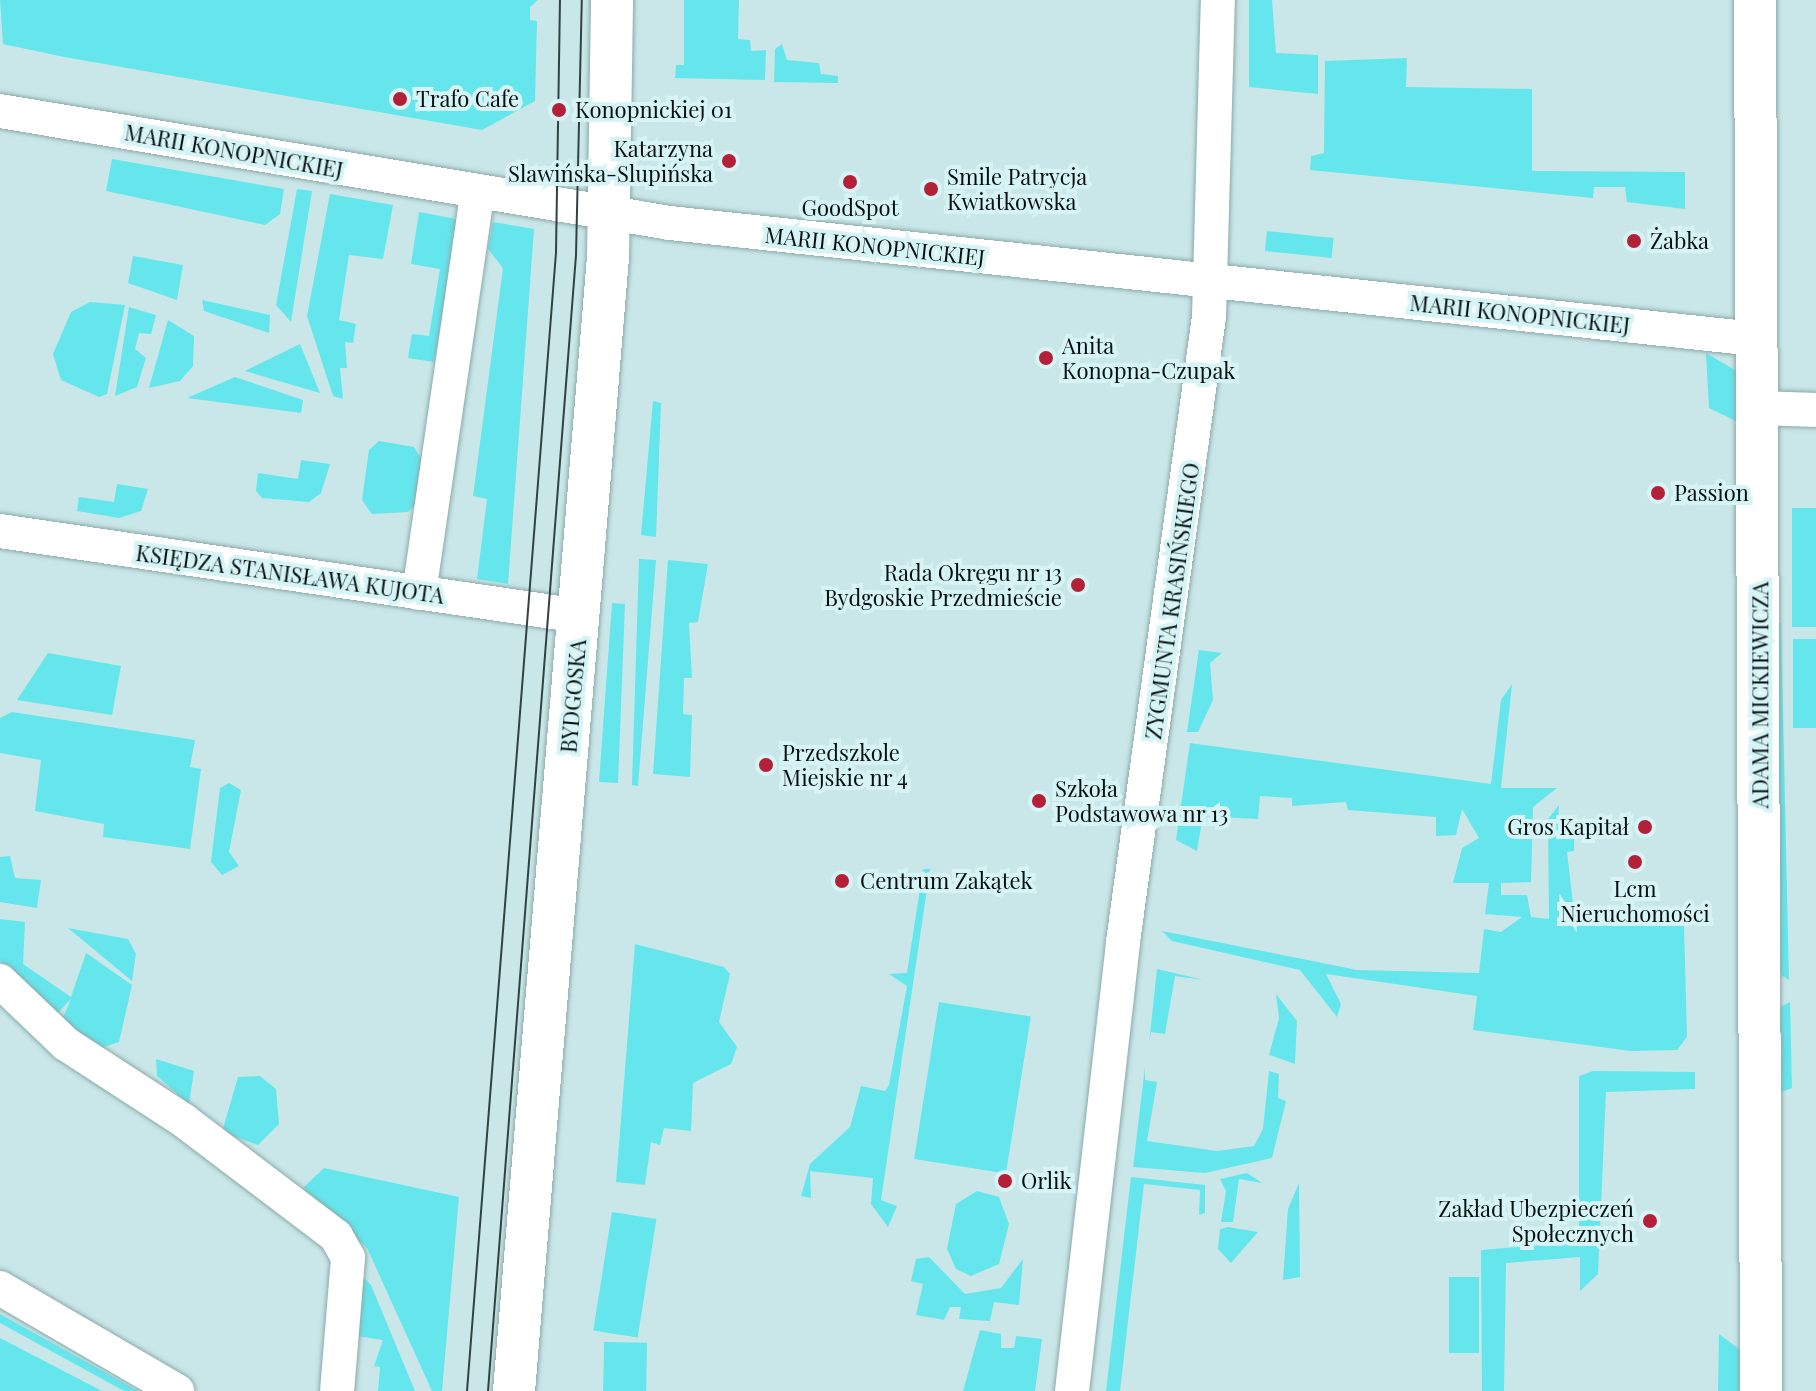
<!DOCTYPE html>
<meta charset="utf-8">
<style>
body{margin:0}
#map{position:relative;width:1816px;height:1391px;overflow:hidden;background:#c9e7e8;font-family:"Playfair Display",serif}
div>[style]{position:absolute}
.green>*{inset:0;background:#65e6ec;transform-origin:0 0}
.roads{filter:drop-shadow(0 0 2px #8da9aa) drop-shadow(0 0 2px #8da9aa)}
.minor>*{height:34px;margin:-17px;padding:0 17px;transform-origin:17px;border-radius:17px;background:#fff}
.tertiary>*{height:42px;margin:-21px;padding:0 21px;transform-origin:21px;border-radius:21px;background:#fff}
.tram>*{height:2px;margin:-1px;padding:0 1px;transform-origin:1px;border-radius:1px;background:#324141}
.dots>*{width:22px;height:22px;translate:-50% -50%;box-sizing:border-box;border:4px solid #d6f4f5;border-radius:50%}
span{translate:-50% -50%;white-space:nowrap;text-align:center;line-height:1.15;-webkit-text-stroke:8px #d6f4f5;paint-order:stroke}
.poi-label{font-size:22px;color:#061010}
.left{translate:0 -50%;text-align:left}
.right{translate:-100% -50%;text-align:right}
.street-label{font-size:22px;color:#061010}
</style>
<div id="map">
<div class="green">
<div style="clip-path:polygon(0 0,538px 0,530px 7px,530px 20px,537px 21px,535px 101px,482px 130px,64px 57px,3px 44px)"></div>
<div style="clip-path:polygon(684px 0,739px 0,738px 39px,750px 40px,751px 51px,766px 50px,765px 80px,675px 78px,676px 65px,684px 65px)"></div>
<div style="clip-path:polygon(1249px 0,1272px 0,1276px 53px,1318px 55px,1318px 94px,1249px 87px)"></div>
<div style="clip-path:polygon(782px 44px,787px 60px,819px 63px,821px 74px,838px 76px,838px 83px,774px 82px,775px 49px)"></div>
<div style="clip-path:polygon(1407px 58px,1406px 87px,1532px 89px,1532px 171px,1685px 172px,1685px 209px,1627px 202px,1625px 187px,1594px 187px,1593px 198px,1310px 170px,1311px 156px,1324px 153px,1325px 61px)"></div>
<div style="clip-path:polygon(112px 159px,284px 189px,280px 214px,265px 225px,106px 191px)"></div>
<div style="clip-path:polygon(297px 189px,312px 191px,291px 322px,276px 305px)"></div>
<div style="clip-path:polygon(330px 194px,393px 205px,383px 259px,349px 255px,339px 320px,356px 324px,353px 343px,345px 342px,347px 368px,340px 368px,343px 399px,333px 396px,307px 316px)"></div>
<div style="clip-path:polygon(419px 212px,462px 220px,434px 362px,408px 358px,412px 334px,429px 336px,440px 269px,411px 264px)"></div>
<div style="clip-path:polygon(493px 222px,534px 229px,508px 584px,477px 579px,487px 499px,473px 496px,503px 268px,488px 249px)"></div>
<div style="left:1267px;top:231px;width:67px;height:20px;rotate:6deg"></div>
<div style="clip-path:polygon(133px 256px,183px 265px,177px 300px,128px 283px)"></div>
<div style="clip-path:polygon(202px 300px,270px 315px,269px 333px,204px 311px)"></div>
<div style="clip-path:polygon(90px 302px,125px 305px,107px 394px,99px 397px,61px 380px,53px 354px,71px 312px)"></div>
<div style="clip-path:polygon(129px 307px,156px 315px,151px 334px,139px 333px,135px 349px,146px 358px,137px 387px,115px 396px)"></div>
<div style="clip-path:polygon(168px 320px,194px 336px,193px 366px,180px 381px,149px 388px)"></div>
<div style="clip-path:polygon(300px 344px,320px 393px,245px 371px)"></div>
<div style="clip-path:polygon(1706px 353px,1740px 373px,1744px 425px,1709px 408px)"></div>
<div style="clip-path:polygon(235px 377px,303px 400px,301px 413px,187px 398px)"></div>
<div style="clip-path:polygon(653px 401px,661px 403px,656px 537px,641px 535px)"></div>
<div style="clip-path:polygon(379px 441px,414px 447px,425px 465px,420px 500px,408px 512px,372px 514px,362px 500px,369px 450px)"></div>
<div style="clip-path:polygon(301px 460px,330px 464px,321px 493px,309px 502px,262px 498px,256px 491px,258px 473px,298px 479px)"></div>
<div style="clip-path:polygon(117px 484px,148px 489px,141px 511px,119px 518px,77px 511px,79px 497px,114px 502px)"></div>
<div style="left:1792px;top:508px;width:24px;height:119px"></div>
<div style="clip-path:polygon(639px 559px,656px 560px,638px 786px,632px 785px)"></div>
<div style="clip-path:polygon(668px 560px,708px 564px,698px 622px,689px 623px,692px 678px,684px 678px,683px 714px,692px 715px,690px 777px,653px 774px)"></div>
<div style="clip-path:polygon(612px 603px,625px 604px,618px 783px,599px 782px)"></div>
<div style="clip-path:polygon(1774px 623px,1781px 623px,1789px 980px,1776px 972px)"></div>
<div style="left:1816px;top:639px;width:89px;height:23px;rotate:90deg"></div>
<div style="clip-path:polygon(1199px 650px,1222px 653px,1210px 663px,1213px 700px,1198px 732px,1187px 732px)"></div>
<div style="clip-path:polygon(48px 653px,121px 666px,112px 715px,17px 700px)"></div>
<div style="clip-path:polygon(1512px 684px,1501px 788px,1557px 788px,1533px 807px,1531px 882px,1501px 883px,1501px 895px,1527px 895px,1531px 917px,1549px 919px,1548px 819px,1559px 805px,1558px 827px,1574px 827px,1574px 851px,1567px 852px,1575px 921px,1684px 924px,1687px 1037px,1677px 1050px,1631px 1051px,1473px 1030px,1477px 996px,1326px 974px,1341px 1004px,1337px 1017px,1300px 970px,1172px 941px,1162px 931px,1357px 970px,1479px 973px,1484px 929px,1501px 932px,1522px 917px,1485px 914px,1489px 883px,1453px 883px,1462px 848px,1479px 838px,1462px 809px,1456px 835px,1436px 836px,1436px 817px,1348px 810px,1346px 802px,1292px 806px,1292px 798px,1260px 796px,1258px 819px,1203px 816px,1197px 851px,1176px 840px,1190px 743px,1491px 784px,1501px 700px)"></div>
<div style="clip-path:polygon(12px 712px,195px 740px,190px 767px,201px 769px,190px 849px,103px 837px,104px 824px,35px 811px,41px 760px,0 753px,0 718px)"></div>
<div style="clip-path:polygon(229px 783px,241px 790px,229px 852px,239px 866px,222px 875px,211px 862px,220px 788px)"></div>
<div style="clip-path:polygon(10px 856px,15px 878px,41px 880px,37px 908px,0 902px,0 857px)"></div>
<div style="clip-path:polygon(923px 869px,930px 869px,881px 1200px,897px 1206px,888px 1227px,871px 1204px,873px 1178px,810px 1171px,811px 1198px,801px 1196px,810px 1164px,850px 1127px,861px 1086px,885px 1091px,889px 1085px,907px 986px,889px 974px,907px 973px)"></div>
<div style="clip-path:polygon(0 919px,25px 922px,23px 964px,71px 997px,86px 953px,132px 985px,119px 1042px,101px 1048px,61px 1022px,71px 999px,54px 1017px,0 961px)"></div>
<div style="clip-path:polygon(68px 928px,128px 939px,136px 954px,132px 981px)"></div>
<div style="clip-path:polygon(635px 944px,724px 967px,730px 974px,719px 1022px,737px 1047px,731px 1064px,693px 1083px,691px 1131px,664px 1128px,660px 1145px,651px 1142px,645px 1185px,616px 1182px)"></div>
<div style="clip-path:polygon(1157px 969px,1204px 980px,1175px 976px,1165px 1034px,1151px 1032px,1149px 1044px)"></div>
<div style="clip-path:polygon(1276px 994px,1297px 1021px,1295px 1064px,1269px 1055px,1279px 1018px)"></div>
<div style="left:939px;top:1002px;width:93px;height:159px;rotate:9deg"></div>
<div style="clip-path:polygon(1790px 1002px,1792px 1088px,1776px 1094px,1776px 1009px)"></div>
<div style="clip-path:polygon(156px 1059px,194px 1071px,189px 1104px,157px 1076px)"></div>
<div style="clip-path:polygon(1145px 1067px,1145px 1080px,1157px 1082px,1147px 1141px,1217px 1151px,1254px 1146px,1263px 1129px,1269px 1071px,1279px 1074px,1278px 1098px,1286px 1101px,1272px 1158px,1205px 1173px,1133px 1167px)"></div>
<div style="clip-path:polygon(1593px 1071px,1695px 1072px,1695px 1089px,1606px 1092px,1598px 1274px,1580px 1291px,1580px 1257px,1506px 1263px,1504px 1391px,1482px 1391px,1481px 1250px,1579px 1242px,1579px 1076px)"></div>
<div style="clip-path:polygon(260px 1076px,276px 1089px,279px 1124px,258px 1145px,222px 1132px,238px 1077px)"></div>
<div style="clip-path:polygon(324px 1168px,459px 1197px,442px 1391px,432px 1391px,367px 1248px,303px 1188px)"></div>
<div style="clip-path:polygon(1247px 1173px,1262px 1183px,1239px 1179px,1233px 1222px,1221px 1222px,1226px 1191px,1220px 1179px)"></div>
<div style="clip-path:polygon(1131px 1177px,1205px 1185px,1205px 1213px,1199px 1215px,1200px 1190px,1144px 1184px,1120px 1391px,1106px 1391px)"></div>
<div style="clip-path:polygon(1299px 1183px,1300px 1277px,1283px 1280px,1288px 1209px)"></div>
<div style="clip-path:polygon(977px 1191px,999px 1197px,1009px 1224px,999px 1264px,971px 1276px,956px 1269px,947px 1249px,956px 1204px)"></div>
<div style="left:612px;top:1212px;width:45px;height:120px;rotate:9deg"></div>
<div style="clip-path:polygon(1228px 1227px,1258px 1232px,1231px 1263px,1218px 1249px,1220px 1229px)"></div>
<div style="clip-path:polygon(929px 1257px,965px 1294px,1001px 1288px,1023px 1259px,1019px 1305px,994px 1302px,990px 1321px,959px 1319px,961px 1307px,950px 1307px,944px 1320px,916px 1315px,923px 1284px,911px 1281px,916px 1259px)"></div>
<div style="clip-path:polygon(358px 1271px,371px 1285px,415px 1391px,378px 1391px,380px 1367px,374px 1366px,383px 1340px,356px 1336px)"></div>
<div style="left:1479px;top:1277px;width:76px;height:30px;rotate:90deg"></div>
<div style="clip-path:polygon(0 1314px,90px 1364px,138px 1391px,124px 1391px,0 1323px)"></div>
<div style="clip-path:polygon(980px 1330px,1001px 1334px,1001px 1348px,1014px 1348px,1016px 1336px,1042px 1339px,1035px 1391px,963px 1391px)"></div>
<div style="clip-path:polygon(1719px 1334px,1747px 1355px,1742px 1391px,1718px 1391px)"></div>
<div style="clip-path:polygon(0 1338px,2px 1339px,102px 1391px,0 1391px)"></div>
<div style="left:604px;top:1342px;width:43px;height:49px;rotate:1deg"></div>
</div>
<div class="roads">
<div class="minor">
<div style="left:0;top:111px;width:679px;rotate:9.49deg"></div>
<div style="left:670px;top:223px;width:1092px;rotate:6.1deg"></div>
<div style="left:1759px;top:408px;width:57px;rotate:2deg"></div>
<div style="left:0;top:531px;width:586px;rotate:8.34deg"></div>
<div style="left:419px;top:593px;width:406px;rotate:-81.7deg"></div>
<div style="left:0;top:981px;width:91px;rotate:43.7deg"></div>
<div style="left:66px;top:1044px;width:140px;rotate:33deg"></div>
<div style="left:183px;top:1120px;width:192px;rotate:37.2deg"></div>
<div style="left:336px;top:1236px;width:25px;rotate:61deg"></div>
<div style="left:348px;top:1258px;width:133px;rotate:94.7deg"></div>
<div style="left:0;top:1288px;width:205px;rotate:30.2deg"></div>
<div style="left:1072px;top:1391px;width:452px;rotate:-83.5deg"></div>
<div style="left:1123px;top:942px;width:631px;rotate:-82.17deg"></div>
<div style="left:1209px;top:317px;width:317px;rotate:-88.4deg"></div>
</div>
<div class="tertiary">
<div style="left:1755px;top:0;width:1391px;rotate:89.75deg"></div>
<div style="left:514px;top:1391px;width:1137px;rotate:-85.26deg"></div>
<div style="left:608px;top:258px;width:258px;rotate:-89.1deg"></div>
</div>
</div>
<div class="tram">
<div style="left:467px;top:1391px;width:1141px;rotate:-85.53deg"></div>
<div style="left:556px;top:253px;width:253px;rotate:-89.1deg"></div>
<div style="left:488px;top:1391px;width:1139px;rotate:-85.57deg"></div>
<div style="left:576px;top:255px;width:255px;rotate:-88.7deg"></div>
</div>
<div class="dots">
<div style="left:400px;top:99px;background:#b32037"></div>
<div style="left:559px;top:110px;background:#b32037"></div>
<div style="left:729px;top:161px;background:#b32037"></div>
<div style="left:850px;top:182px;background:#b32037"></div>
<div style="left:931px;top:189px;background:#b32037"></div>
<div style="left:1634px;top:241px;background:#b32037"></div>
<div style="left:1046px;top:358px;background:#b32037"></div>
<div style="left:1658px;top:493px;background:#b32037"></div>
<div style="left:1078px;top:585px;background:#b32037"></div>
<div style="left:766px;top:765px;background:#b32037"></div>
<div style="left:1039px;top:801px;background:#b32037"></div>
<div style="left:1645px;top:827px;background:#b32037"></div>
<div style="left:1635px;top:862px;background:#b32037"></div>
<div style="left:842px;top:881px;background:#b32037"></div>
<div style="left:1005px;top:1181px;background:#b32037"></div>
<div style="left:1650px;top:1221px;background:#b32037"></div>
</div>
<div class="poi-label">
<span class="left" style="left:416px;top:99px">Trafo Cafe</span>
<span class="left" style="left:575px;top:110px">Konopnickiej 01</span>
<span class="right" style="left:713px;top:161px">Katarzyna<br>Slawińska-Slupińska</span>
<span class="left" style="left:947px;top:189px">Smile Patrycja<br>Kwiatkowska</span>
<span style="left:850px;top:208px">GoodSpot</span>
<span class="left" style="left:1650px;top:241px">Żabka</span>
<span class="left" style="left:1062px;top:358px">Anita<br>Konopna-Czupak</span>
<span class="left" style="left:1674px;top:493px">Passion</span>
<span class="right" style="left:1062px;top:585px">Rada Okręgu nr 13<br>Bydgoskie Przedmieście</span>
<span class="left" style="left:782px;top:765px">Przedszkole<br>Miejskie nr 4</span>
<span class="left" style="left:1055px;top:801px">Szkoła<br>Podstawowa nr 13</span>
<span class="right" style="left:1629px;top:827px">Gros Kapitał</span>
<span class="left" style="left:860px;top:881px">Centrum Zakątek</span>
<span style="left:1635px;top:901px">Lcm<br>Nieruchomości</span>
<span class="left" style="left:1021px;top:1181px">Orlik</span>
<span class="right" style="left:1634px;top:1221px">Zakład Ubezpieczeń<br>Społecznych</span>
</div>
<div class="street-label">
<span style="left:234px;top:151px;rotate:10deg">MARII KONOPNICKIEJ</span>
<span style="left:875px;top:246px;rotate:6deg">MARII KONOPNICKIEJ</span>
<span style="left:1520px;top:314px;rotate:6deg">MARII KONOPNICKIEJ</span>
<span style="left:290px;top:574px;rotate:8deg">KSIĘDZA STANISŁAWA KUJOTA</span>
<span style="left:1172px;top:601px;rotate:-82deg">ZYGMUNTA KRASIŃSKIEGO</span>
<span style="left:1760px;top:695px;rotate:-90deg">ADAMA MICKIEWICZA</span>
<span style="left:573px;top:696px;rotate:-85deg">BYDGOSKA</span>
</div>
</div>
